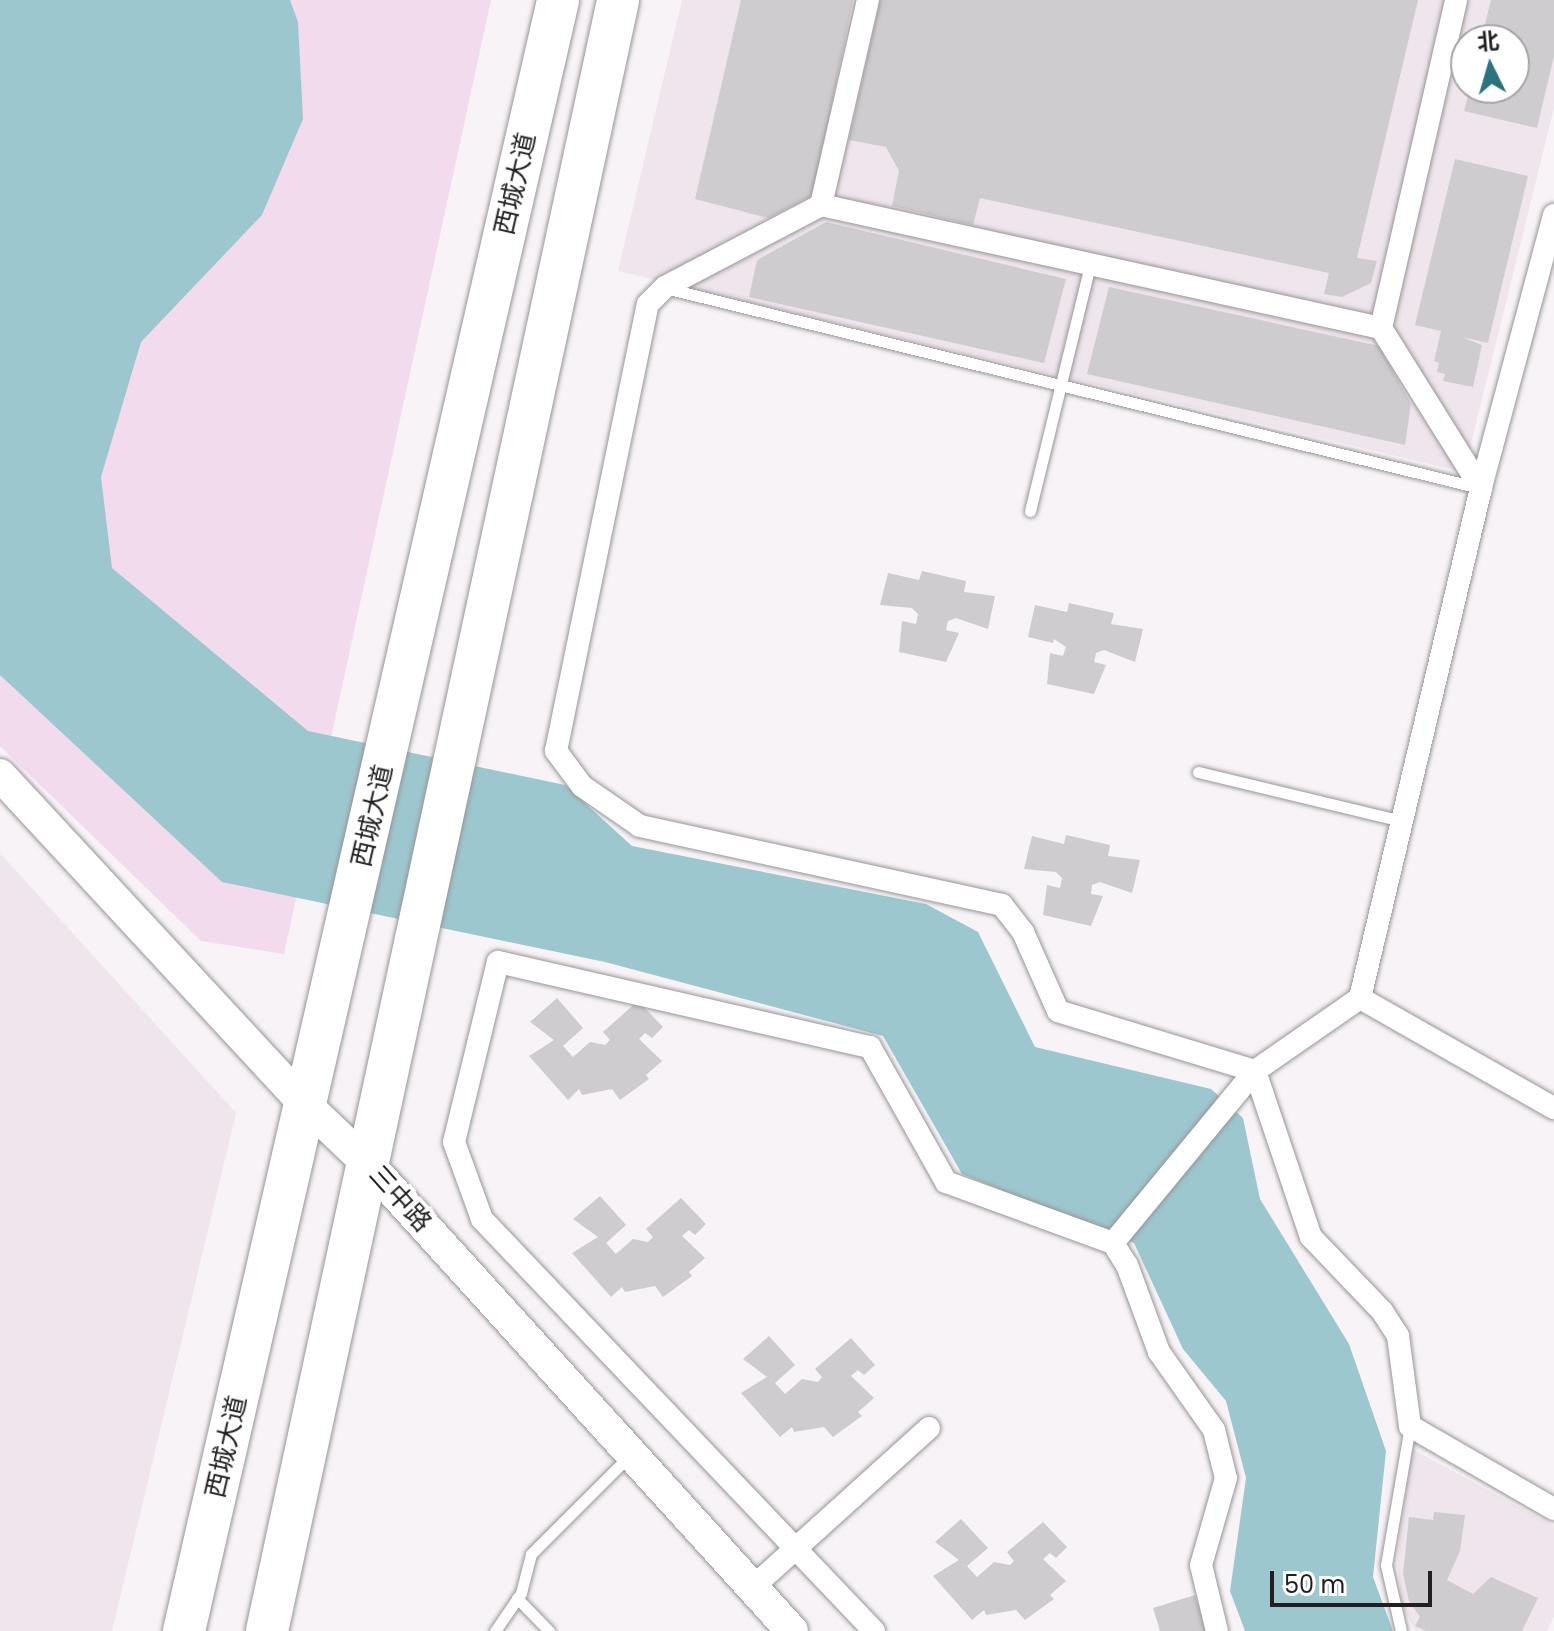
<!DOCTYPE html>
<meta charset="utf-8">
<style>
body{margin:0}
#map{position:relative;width:1554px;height:1631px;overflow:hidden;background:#f7f3f6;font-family:Poppins,"Noto Sans SC",sans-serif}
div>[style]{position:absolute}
.built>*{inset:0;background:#efe5ed}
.green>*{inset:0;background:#f1dbec}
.water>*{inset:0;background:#9dc7cf}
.building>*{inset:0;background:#cfcccf}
.roads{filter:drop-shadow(0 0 2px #989497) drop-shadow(0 0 2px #989497)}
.lane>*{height:11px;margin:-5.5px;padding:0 5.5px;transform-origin:5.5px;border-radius:5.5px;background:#fff}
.street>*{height:22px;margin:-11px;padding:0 11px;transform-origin:11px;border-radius:11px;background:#fff}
.secondary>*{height:32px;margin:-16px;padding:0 16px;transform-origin:16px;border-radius:16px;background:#fff}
.highway>*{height:42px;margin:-21px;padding:0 21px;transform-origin:21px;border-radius:21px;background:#fff}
span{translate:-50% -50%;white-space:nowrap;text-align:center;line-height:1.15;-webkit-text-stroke:8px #fff;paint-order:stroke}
.street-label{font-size:26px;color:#211f20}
.north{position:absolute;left:1450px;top:24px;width:80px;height:80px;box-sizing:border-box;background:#fff;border:2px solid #a6a5a6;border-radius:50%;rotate:355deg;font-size:22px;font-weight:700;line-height:32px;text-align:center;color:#211f20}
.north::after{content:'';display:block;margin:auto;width:28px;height:36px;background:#2c737f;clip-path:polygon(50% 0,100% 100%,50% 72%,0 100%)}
.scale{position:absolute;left:1270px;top:1571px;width:162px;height:36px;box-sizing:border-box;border:4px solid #211f20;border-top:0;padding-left:10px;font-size:24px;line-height:28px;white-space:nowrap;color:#211f20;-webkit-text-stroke:6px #fff;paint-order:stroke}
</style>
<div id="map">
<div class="built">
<div style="clip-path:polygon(evenodd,682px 0,1554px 0,1554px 108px,1464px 472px,618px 271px,682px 0,1466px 40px,1514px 40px,1514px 88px,1466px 88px,1466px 40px)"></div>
<div style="clip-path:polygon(0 853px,236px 1113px,112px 1631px,0 1631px)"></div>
<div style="clip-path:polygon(1412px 1449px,1554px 1526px,1554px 1616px,1547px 1631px,1415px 1631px,1402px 1605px,1397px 1560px)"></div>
</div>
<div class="green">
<div style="clip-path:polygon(0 0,491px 0,284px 954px,201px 941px,0 746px)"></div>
</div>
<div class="water">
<div style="clip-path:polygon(0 0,290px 0,298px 22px,303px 119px,262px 215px,141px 342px,101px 477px,112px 568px,308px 731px,565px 785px,632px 846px,926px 904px,978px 932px,1035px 1047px,1211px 1089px,1243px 1118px,1260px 1199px,1349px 1344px,1386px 1451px,1373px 1577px,1393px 1631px,1245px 1631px,1230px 1591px,1246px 1478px,1226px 1401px,1183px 1349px,1134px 1243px,962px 1174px,883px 1036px,605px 962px,222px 882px,0 675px)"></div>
</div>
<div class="building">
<div style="clip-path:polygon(741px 0,853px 0,813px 195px,768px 218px,695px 199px)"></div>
<div style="clip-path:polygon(880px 0,1418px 0,1357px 258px,1377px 261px,1371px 283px,1342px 297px,1324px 294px,1329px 273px,980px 198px,973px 225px,892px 206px,899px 171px,886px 147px,849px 140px)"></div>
<div style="clip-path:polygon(1491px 0,1554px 0,1554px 56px,1537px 128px,1464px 111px,1470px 88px,1514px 88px,1514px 40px,1481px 40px)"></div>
<div style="clip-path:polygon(1455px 159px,1528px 176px,1488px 343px,1462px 337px,1482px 345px,1473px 387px,1443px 381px,1445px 374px,1437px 372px,1439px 363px,1434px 361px,1441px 331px,1415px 325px)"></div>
<div style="clip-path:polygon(826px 222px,1066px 279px,1044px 363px,749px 297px,757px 260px)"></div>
<div style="clip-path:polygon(1109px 287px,1379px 346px,1411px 404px,1405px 445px,1087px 374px)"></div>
<div style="clip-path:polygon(922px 571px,966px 581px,964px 592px,995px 596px,988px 629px,956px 618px,948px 621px,946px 630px,959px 633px,946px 662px,899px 652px,902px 621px,916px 624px,918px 614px,912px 608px,880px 605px,888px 573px,919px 580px)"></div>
<div style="clip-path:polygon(1069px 603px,1114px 613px,1111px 624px,1143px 629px,1135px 662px,1104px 650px,1096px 653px,1094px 662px,1106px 665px,1094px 694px,1047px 684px,1050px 653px,1063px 656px,1066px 647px,1054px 639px,1053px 643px,1028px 637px,1035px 605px,1067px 612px)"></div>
<div style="clip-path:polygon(1066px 835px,1110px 845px,1108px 856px,1140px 860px,1132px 893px,1100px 882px,1092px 885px,1091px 894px,1103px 896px,1091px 926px,1043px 915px,1047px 885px,1060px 888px,1062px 878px,1056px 872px,1024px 869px,1032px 836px,1064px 844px)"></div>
<div style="clip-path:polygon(557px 998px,583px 1028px,563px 1046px,573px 1057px,590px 1042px,605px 1045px,610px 1040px,603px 1032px,638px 1001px,663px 1027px,652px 1038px,645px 1033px,639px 1039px,662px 1061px,646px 1075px,649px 1079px,620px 1100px,612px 1089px,582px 1095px,579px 1089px,568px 1100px,529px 1056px,554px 1040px,530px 1022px)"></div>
<div style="clip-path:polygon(600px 1196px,626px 1225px,606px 1243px,616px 1254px,633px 1239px,648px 1242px,653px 1237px,646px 1229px,681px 1198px,706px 1224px,695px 1235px,689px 1230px,682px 1236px,705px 1258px,689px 1272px,692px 1276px,663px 1297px,655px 1286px,625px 1292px,622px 1287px,611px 1297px,572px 1253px,598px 1237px,573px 1219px)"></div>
<div style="clip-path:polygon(769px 1336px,795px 1365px,775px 1383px,785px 1394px,802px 1379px,818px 1382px,822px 1377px,815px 1369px,851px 1338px,875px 1365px,864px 1375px,858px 1370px,851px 1376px,874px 1398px,858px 1412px,862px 1416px,833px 1437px,824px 1427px,794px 1432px,792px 1427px,780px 1437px,741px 1393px,767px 1377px,743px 1359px)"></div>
<div style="clip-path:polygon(1434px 1512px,1465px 1515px,1460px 1551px,1447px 1580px,1473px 1594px,1491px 1577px,1538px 1598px,1522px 1631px,1426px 1631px,1415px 1626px,1420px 1617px,1409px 1601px,1403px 1574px,1409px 1517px,1433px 1520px)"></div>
<div style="clip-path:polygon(961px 1519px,988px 1548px,967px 1566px,977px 1577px,994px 1562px,1010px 1565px,1014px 1561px,1007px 1552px,1043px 1522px,1067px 1547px,1056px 1558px,1050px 1553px,1043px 1559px,1066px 1581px,1050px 1595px,1054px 1599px,1025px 1620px,1016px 1610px,986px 1615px,984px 1610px,972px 1620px,933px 1576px,959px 1560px,935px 1542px)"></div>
<div style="clip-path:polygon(1195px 1595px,1206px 1631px,1160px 1631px,1153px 1608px)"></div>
</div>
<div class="roads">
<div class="lane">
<div style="left:669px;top:289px;width:835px;rotate:13.79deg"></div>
<div style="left:1030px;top:511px;width:254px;rotate:-76.3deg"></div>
<div style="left:1198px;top:772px;width:210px;rotate:13.5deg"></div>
<div style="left:517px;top:1598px;width:46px;rotate:45.9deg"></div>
<div style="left:495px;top:1631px;width:46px;rotate:-55.6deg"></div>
<div style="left:521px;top:1593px;width:40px;rotate:-75.6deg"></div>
<div style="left:531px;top:1554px;width:141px;rotate:-45deg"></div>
<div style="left:1401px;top:1631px;width:68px;rotate:-102.8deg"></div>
<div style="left:1386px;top:1565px;width:141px;rotate:-80.2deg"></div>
</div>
<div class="street">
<div style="left:821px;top:205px;width:210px;rotate:-77.1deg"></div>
<div style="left:1554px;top:215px;width:283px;rotate:105deg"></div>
<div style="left:1481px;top:488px;width:524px;rotate:103.35deg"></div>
<div style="left:1360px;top:998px;width:223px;rotate:29.6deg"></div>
<div style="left:1381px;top:328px;width:336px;rotate:-77.1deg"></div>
<div style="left:1360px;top:998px;width:128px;rotate:145.2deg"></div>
<div style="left:1255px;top:1071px;width:206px;rotate:-163.1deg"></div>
<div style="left:1058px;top:1011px;width:86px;rotate:-113.9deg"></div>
<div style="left:1023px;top:932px;width:34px;rotate:-128deg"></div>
<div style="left:1002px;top:905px;width:371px;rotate:-167.7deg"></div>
<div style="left:640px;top:826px;width:70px;rotate:-145.4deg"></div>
<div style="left:582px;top:786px;width:44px;rotate:-126.6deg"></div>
<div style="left:556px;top:751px;width:456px;rotate:-78.4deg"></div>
<div style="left:648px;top:304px;width:24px;rotate:-45deg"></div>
<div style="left:665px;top:287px;width:176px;rotate:-27.7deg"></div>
<div style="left:821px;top:205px;width:573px;rotate:12.39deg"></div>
<div style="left:1381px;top:328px;width:189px;rotate:58deg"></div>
<div style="left:1255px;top:1071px;width:175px;rotate:71.4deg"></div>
<div style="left:1311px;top:1237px;width:103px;rotate:46.2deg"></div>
<div style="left:1382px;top:1311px;width:30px;rotate:57deg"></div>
<div style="left:1398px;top:1336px;width:91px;rotate:82.4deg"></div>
<div style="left:1410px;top:1426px;width:166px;rotate:30deg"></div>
<div style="left:1113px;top:1243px;width:223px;rotate:-50.5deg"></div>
<div style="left:753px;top:1587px;width:237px;rotate:-42.1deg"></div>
<div style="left:874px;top:1631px;width:569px;rotate:-133.58deg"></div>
<div style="left:482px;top:1219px;width:82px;rotate:-110deg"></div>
<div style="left:454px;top:1142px;width:185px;rotate:-76.3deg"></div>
<div style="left:498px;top:962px;width:382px;rotate:12.9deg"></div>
<div style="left:870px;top:1047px;width:155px;rotate:60.6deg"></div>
<div style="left:946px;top:1182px;width:178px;rotate:20.1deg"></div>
<div style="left:1113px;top:1243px;width:26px;rotate:58deg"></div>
<div style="left:1127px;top:1265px;width:93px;rotate:69.8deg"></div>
<div style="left:1159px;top:1352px;width:95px;rotate:54.8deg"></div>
<div style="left:1214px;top:1430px;width:49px;rotate:76deg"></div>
<div style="left:1226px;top:1478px;width:91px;rotate:106deg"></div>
<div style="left:1201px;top:1565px;width:68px;rotate:76.4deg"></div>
</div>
<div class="secondary">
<div style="left:0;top:775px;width:451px;rotate:47.2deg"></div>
<div style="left:307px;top:1106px;width:87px;rotate:43.6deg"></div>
<div style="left:370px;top:1166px;width:628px;rotate:47.78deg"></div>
</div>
<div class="highway">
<div style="left:184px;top:1631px;width:1673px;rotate:-77.08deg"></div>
<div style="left:267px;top:1631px;width:1668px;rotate:-77.85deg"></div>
</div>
</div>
<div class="street-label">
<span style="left:516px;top:184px;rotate:-77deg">西城大道</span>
<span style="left:373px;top:816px;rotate:-77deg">西城大道</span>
<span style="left:400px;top:1199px;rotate:48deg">三中路</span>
<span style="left:227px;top:1447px;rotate:-77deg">西城大道</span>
</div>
<div class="north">北</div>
<div class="scale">50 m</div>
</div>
